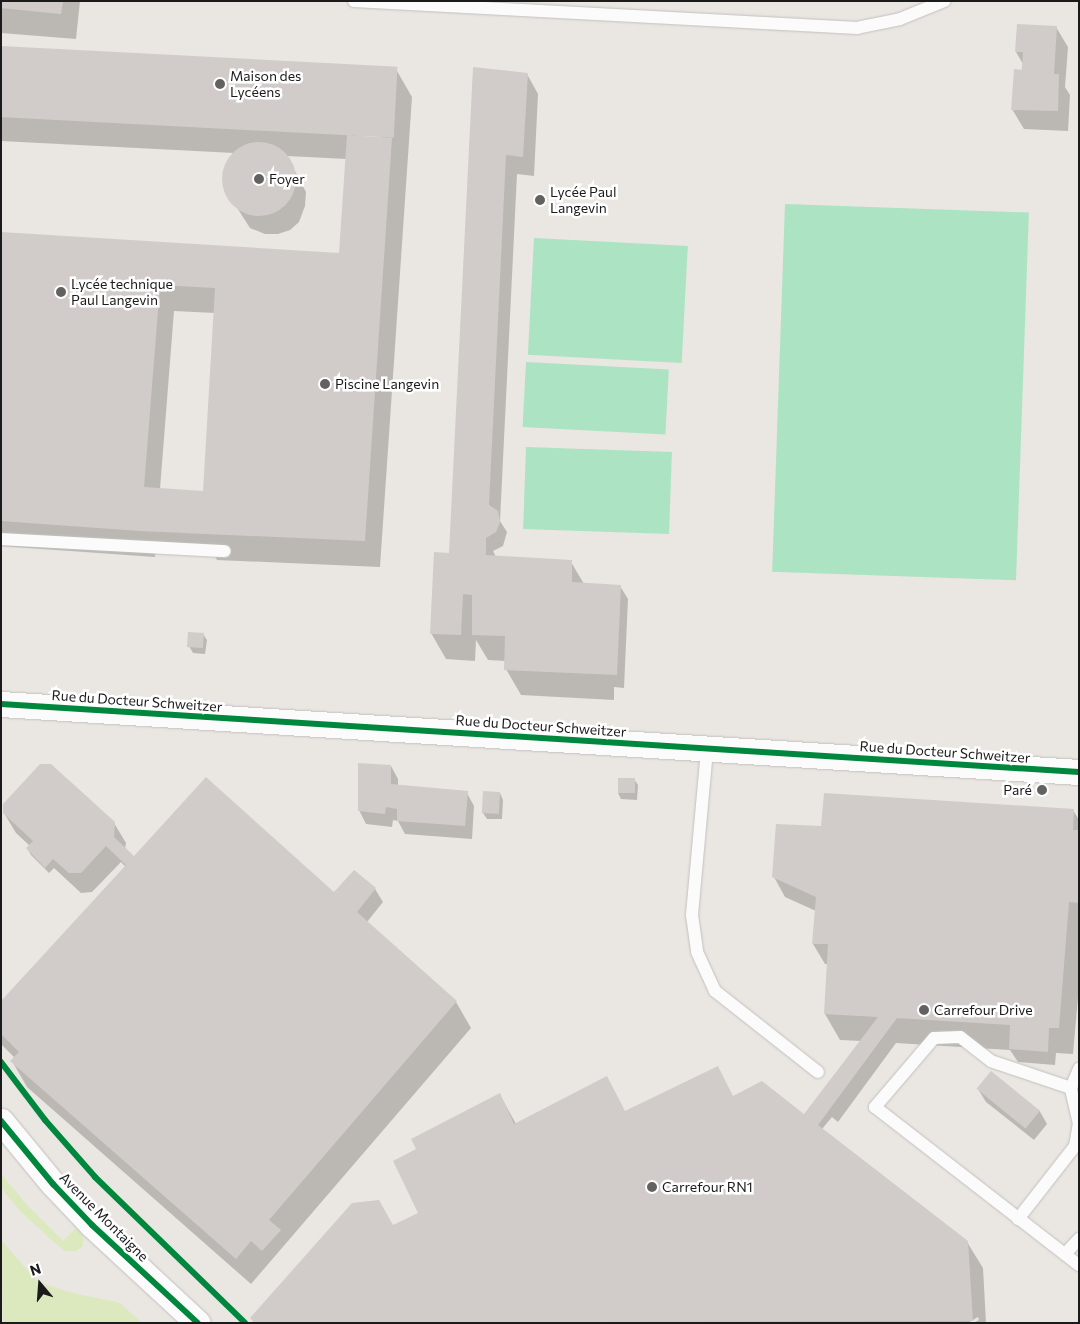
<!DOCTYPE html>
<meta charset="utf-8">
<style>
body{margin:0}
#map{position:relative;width:1080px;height:1324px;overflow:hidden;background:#eae6e2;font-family:Commissioner,sans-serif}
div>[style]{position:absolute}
.grass>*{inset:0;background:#dce9bf}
.pitch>*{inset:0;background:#ace3c2;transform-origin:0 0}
.shadow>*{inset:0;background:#0003}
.building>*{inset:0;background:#d1ccc9;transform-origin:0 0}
.round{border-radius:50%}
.roads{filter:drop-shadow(0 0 1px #c2c1bf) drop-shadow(0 0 1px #c2c1bf)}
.lane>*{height:12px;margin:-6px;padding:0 6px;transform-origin:6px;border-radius:6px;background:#fcfbfb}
.street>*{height:25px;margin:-12.5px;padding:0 12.5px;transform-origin:12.5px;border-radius:12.5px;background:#fcfbfb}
.cycleway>*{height:6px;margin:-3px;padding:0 3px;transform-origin:3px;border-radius:3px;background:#00873e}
.dots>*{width:14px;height:14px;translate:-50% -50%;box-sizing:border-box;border:2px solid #fff;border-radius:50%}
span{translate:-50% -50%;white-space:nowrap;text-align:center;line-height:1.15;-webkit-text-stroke:5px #fff;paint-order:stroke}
.poi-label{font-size:14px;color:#1b1b1b}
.left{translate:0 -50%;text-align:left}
.right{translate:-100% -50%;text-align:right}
.street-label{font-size:14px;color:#1b1b1b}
.frame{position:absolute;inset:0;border:2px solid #1b1b1b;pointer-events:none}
.north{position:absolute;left:15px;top:1259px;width:50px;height:50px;-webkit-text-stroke:4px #fff;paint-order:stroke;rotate:342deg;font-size:14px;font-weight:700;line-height:20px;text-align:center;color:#1b1b1b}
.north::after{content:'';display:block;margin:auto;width:18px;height:22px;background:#1b1b1b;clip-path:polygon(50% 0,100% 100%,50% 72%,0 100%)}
</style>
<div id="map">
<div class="grass">
<div style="clip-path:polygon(1px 1174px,28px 1206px,63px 1241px,77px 1227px,83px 1237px,83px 1246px,76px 1251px,64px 1251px,21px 1212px,1px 1188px)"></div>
<div style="clip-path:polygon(1px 1240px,38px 1282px,69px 1292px,120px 1303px,142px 1323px,3px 1323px)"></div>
</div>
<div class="pitch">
<div style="left:785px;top:204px;width:244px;height:368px;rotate:2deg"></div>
<div style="left:534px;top:238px;width:154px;height:117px;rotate:3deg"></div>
<div style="left:526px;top:362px;width:143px;height:65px;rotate:3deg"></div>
<div style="left:526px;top:447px;width:146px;height:82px;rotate:2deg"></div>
</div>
<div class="shadow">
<div style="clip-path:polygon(1px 1px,80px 1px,76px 39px,1px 33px)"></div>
<div style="clip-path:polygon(1056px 27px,1068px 47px,1065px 87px,1070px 95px,1068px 131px,1024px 129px,1012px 109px,1023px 64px,1016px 52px)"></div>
<div style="clip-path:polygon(evenodd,1px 47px,397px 71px,412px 97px,380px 567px,217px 560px,210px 547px,156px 544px,155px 557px,1px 546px,1px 233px,340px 254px,347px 159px,287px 156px,306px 192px,305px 206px,299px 222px,290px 230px,278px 234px,265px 234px,250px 228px,225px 189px,223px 180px,228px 161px,234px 153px,1px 141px,1px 47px,358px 133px,381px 136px,381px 138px,358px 137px,358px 133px,1px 47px,174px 311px,215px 313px,205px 496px,160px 489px,174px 311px)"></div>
<div style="clip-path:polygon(474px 68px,527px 74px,538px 94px,534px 176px,517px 174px,500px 521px,507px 532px,503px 546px,493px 551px,496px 557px,571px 562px,584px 584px,620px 586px,628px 599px,624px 688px,614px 687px,614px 700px,521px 695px,506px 669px,506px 661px,488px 660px,476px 640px,475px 661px,446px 659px,431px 633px,450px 554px)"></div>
<div style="clip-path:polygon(203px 634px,207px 640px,205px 654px,193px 653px,189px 646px)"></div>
<div style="clip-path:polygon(391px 766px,398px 779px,398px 786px,467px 793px,474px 806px,472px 839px,405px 834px,398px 821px,393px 820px,392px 827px,366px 824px,359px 810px)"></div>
<div style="clip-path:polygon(634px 779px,638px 785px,637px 800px,621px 799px,618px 793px)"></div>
<div style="clip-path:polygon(500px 793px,503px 800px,502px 819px,487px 819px,483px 813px)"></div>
<div style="clip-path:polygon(1073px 810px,1079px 820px,1079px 986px,1073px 1054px,1056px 1053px,1055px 1065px,1018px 1062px,1010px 1050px,896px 1043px,838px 1122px,832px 1117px,822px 1129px,967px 1242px,983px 1268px,986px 1323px,973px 1323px,979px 1320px,978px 1317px,968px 1323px,254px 1323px,252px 1318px,393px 1227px,420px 1213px,417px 1150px,500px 1095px,516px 1124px,625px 1112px,733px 1097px,805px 1116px,861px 1041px,840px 1040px,825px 1014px,828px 964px,825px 964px,813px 944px,816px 911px,785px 897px,774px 877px,822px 827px)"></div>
<div style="clip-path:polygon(4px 813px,114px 823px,126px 843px,125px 849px,134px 857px,335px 893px,355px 871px,375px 889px,383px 902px,367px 922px,456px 1002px,471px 1028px,251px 1284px,27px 1087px,12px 1061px,15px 1058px,1px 1044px,1px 1002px,126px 867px,121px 862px,92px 892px,81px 893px,54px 868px,49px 873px,31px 855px,27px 848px,30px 846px,16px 833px)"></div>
<div style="clip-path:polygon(978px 1089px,1039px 1110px,1047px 1124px,1034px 1140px,986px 1102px)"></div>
</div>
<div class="building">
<div style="clip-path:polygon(1px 1px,63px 1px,61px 14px,1px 8px)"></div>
<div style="clip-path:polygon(1017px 24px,1057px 26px,1054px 74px,1059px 74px,1058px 111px,1011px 110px,1014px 69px,1022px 70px,1023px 52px,1015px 52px)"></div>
<div style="left:1px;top:46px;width:397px;height:71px;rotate:3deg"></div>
<div style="clip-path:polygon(473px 67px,528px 73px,523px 157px,506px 155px,489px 505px,498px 511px,500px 522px,496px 532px,486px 538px,486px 555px,572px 560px,572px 582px,621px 585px,617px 675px,504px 670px,505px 636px,472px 635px,472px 595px,463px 594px,461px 635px,430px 634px,434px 552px,449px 553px)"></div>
<div style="clip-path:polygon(evenodd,347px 135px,392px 138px,365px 541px,140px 531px,1px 521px,1px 232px,339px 253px,347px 135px,160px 285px,215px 288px,203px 491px,144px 487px,160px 285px)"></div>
<div class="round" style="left:222px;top:142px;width:74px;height:74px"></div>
<div style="left:188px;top:632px;width:16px;height:15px;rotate:4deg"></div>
<div style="clip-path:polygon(358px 763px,391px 765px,391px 784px,468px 791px,465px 826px,397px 821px,397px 809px,386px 807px,385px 814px,358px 811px)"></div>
<div style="clip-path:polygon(40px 764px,51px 764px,115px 822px,114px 837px,134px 856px,206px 777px,334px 892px,354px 870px,376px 888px,357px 912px,457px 1001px,269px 1220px,281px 1230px,262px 1251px,251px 1241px,236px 1259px,10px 1061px,19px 1052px,1px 1034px,1px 1001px,126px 865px,106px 846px,81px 873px,69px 873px,53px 859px,45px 868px,26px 848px,33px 841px,3px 813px,3px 804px)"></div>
<div style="left:618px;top:778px;width:17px;height:15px"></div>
<div style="left:483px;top:791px;width:17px;height:22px;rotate:3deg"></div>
<div style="clip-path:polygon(824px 793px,1074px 809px,1073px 830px,1079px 830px,1079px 903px,1069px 902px,1059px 1028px,1049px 1028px,1048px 1052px,1009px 1049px,1010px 1025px,897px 1018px,818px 1125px,968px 1241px,973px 1321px,255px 1323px,250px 1318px,352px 1203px,379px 1200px,393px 1225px,418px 1213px,393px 1161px,416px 1149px,411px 1139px,500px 1093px,514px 1124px,607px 1076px,625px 1111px,718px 1066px,733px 1096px,762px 1081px,804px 1114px,878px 1017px,824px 1014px,828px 944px,812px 944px,816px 897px,772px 877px,776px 824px,821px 826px)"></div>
<div style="left:991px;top:1071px;width:63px;height:23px;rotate:39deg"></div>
</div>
<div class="roads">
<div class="lane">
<div style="left:354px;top:1px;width:504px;rotate:3.07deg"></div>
<div style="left:857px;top:28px;width:44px;rotate:-11.8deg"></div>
<div style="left:900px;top:19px;width:48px;rotate:-22.2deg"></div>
<div style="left:1px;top:539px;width:224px;rotate:3.1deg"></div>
<div style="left:707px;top:750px;width:166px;rotate:95.2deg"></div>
<div style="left:692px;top:915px;width:37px;rotate:82deg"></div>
<div style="left:697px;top:952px;width:43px;rotate:65.2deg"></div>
<div style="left:715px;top:991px;width:131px;rotate:38.2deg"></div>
<div style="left:1071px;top:1088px;width:84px;rotate:-161.4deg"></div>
<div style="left:991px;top:1061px;width:39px;rotate:-142deg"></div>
<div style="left:960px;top:1037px;width:26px;rotate:178deg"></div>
<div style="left:934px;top:1038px;width:91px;rotate:130.5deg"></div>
<div style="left:875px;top:1107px;width:258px;rotate:37.8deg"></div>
<div style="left:1018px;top:1219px;width:93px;rotate:-52deg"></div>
<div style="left:1075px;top:1146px;width:22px;rotate:-80deg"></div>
<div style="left:1079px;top:1124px;width:37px;rotate:-103deg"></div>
<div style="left:1071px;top:1088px;width:21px;rotate:-67deg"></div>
<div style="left:1065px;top:1254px;width:21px;rotate:-47deg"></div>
</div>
<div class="street">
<div style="left:1px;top:704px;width:1080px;rotate:3.61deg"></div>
<div style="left:1px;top:1121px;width:82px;rotate:50.5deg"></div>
<div style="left:53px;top:1184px;width:57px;rotate:46.4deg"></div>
<div style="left:92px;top:1225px;width:144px;rotate:42.8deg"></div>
</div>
</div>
<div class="cycleway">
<div style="left:1px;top:704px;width:1080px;rotate:3.61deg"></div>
<div style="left:1px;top:1062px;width:73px;rotate:52.8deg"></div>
<div style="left:45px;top:1120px;width:76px;rotate:48.7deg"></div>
<div style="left:95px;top:1177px;width:209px;rotate:44.2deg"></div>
<div style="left:1px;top:1121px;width:82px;rotate:50.5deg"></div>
<div style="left:53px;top:1184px;width:57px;rotate:46.4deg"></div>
<div style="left:92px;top:1225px;width:144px;rotate:42.8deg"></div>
</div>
<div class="dots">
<div style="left:220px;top:84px;background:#636261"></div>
<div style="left:259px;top:179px;background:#636261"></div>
<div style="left:540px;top:200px;background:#636261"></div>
<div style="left:61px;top:292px;background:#636261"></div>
<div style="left:325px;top:384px;background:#636261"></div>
<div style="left:1042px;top:790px;background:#636261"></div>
<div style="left:924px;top:1010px;background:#636261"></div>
<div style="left:652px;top:1187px;background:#636261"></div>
</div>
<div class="poi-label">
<span class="left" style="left:230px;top:84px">Maison des<br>Lycéens</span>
<span class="left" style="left:269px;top:179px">Foyer</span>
<span class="left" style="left:550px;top:200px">Lycée Paul<br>Langevin</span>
<span class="left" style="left:71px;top:292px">Lycée technique<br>Paul Langevin</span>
<span class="left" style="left:335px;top:384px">Piscine Langevin</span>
<span class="right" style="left:1032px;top:790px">Paré</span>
<span class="left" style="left:934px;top:1010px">Carrefour Drive</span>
<span class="left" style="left:662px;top:1187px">Carrefour RN1</span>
</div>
<div class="street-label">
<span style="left:137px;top:701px;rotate:4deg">Rue du Docteur Schweitzer</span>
<span style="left:541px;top:726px;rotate:4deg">Rue du Docteur Schweitzer</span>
<span style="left:945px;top:752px;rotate:4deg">Rue du Docteur Schweitzer</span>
<span style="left:104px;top:1217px;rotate:45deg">Avenue Montaigne</span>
</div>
<div class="frame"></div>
<div class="north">N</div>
</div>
